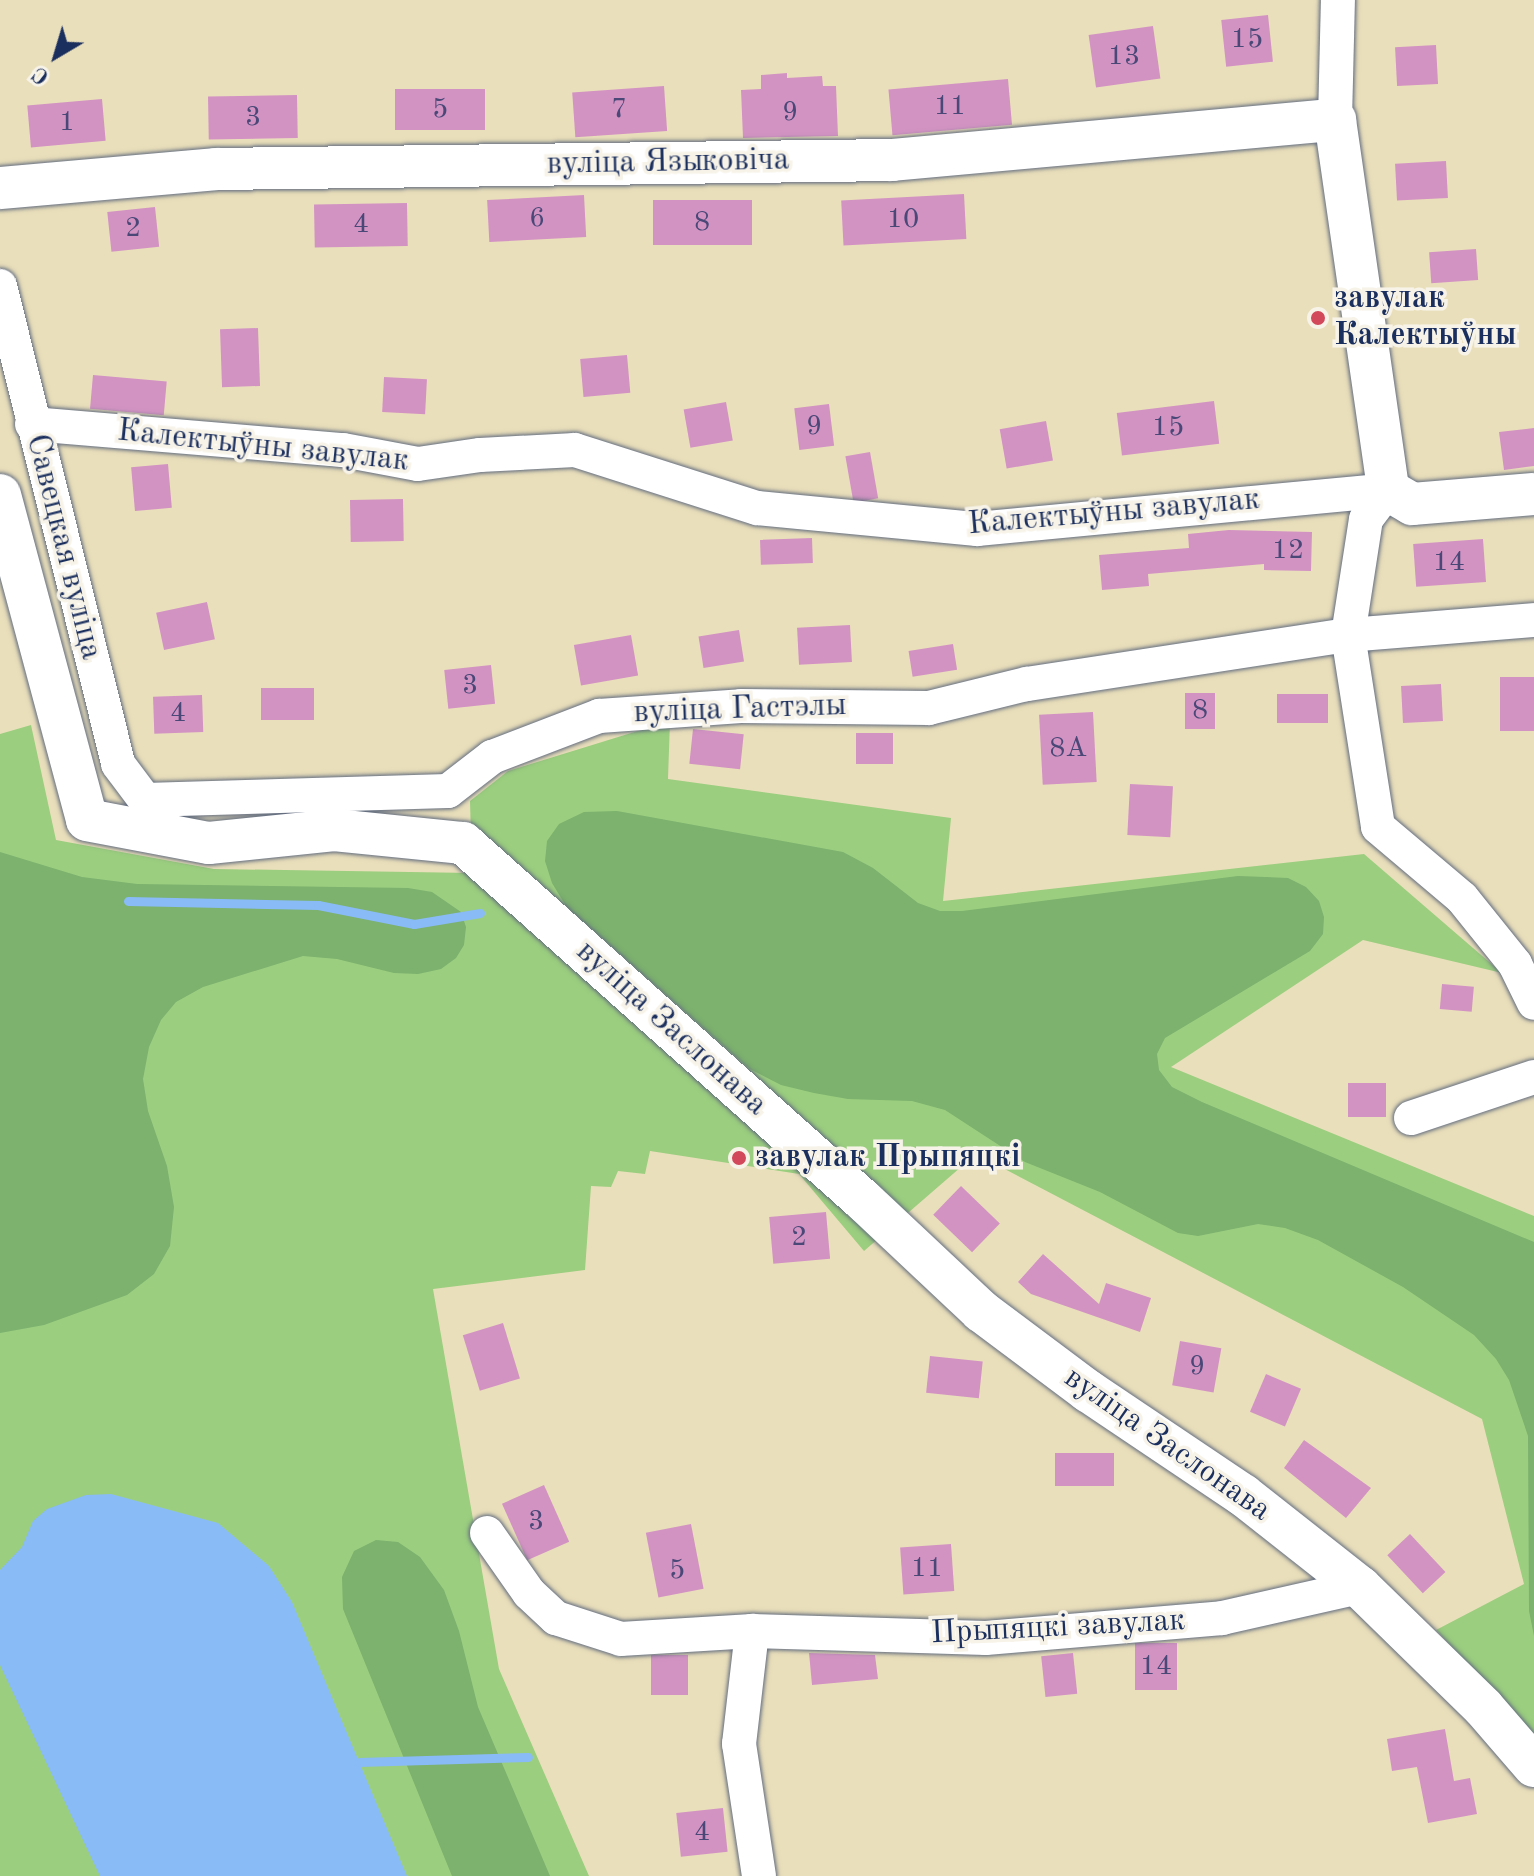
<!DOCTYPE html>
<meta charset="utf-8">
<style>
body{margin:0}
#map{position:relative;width:1534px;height:1876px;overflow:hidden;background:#eadfbb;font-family:"Old Standard TT",serif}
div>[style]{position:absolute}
.green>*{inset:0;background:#9bce7f}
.forest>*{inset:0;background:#7cb16e}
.water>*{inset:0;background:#89bbf6}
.stream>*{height:9px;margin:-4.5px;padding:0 4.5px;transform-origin:4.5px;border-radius:4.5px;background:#89bbf6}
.building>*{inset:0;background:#d293c3;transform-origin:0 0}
.roads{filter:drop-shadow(0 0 2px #636d7f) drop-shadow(0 0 2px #636d7f)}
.minor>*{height:34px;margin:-17px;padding:0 17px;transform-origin:17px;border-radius:17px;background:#fff}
.tertiary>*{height:42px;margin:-21px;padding:0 21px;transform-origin:21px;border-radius:21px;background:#fff}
.dots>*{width:22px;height:22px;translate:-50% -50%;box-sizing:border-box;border:4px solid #f7f3e8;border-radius:50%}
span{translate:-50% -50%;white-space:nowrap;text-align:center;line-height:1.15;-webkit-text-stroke:7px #f7f3e8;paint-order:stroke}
.number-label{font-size:28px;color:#494877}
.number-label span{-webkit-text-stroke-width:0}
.street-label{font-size:32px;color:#1b2f5e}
.poi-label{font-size:32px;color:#1b2f5e;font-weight:700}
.left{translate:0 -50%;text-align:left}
.north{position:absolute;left:16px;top:16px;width:80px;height:80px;-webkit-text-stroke:6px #f7f3e8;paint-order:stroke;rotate:218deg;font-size:22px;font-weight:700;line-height:32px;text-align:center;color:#1b2f5e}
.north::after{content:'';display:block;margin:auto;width:28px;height:36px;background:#1b2f5e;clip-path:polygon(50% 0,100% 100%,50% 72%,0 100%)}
</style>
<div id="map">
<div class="green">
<div style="clip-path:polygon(670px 721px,668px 779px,951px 818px,943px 901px,1364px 854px,1502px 973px,1363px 940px,1171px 1067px,1534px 1216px,1534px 1735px,1436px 1630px,1524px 1584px,1482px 1419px,976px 1154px,864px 1251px,799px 1174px,650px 1151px,645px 1174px,618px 1171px,611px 1187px,591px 1186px,585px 1270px,433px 1289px,499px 1669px,589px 1876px,0 1876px,0 734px,31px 725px,56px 840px,214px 869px,472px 873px,470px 801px,508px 771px)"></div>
</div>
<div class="forest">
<div style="clip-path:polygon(617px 811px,843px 852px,873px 868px,918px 903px,940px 911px,962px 911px,1238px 876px,1288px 878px,1306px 887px,1319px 901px,1324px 917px,1323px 934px,1310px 951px,1165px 1038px,1157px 1054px,1159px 1070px,1172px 1087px,1202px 1102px,1534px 1242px,1534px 1636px,1529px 1611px,1528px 1436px,1509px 1380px,1496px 1359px,1474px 1335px,1403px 1287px,1318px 1240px,1285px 1228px,1258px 1224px,1198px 1236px,1178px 1233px,1100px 1192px,1025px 1162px,945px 1110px,912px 1101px,848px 1099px,814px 1093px,781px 1085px,750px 1069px,566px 906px,552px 883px,545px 861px,547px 841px,559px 824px,584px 812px)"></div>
<div style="clip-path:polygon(0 852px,82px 877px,137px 884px,408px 888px,432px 892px,461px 912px,466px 927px,464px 945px,456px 958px,441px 969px,418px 974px,394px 973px,337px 959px,303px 956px,203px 987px,176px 1002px,161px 1020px,149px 1047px,143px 1079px,148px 1111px,167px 1166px,174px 1207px,170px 1246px,154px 1274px,127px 1295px,44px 1325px,0 1333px)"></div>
<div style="clip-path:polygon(376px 1540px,398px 1542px,420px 1557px,444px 1590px,459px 1631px,478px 1707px,550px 1876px,452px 1876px,343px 1609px,342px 1577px,354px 1551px)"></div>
</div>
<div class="water">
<div style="clip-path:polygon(111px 1494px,218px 1523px,269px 1566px,292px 1602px,407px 1876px,100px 1876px,0 1665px,0 1570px,22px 1547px,33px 1521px,47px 1509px,86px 1495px)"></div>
</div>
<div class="stream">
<div style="left:128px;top:901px;width:190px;rotate:1.2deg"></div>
<div style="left:318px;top:905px;width:98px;rotate:11.2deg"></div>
<div style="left:414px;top:924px;width:67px;rotate:-9.5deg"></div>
<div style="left:359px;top:1762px;width:169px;rotate:-1.7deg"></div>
</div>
<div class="building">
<div style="left:1268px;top:15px;width:47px;height:47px;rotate:84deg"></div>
<div style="left:1153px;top:26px;width:53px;height:65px;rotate:82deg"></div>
<div style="left:1436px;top:45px;width:39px;height:41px;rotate:87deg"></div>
<div style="clip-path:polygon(787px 73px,787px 78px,822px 76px,823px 86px,836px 86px,838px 136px,743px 138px,741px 90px,761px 89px,761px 75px)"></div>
<div style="left:1008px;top:79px;width:46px;height:120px;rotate:85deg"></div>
<div style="left:664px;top:86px;width:45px;height:92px;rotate:86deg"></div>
<div style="left:485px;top:89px;width:41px;height:90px;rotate:90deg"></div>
<div style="left:297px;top:95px;width:43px;height:89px;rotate:89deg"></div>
<div style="left:102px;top:99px;width:42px;height:75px;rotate:85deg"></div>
<div style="left:1446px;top:161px;width:37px;height:51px;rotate:87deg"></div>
<div style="left:964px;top:194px;width:45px;height:123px;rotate:87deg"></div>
<div style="left:584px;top:195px;width:42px;height:97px;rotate:87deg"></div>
<div style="left:653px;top:200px;width:99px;height:45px"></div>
<div style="left:407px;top:203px;width:43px;height:93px;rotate:89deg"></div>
<div style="left:155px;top:207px;width:40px;height:48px;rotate:84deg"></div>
<div style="left:1476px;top:249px;width:31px;height:47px;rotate:86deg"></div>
<div style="left:258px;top:328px;width:58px;height:38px;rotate:88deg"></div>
<div style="left:627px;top:355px;width:38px;height:47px;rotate:85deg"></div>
<div style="left:93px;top:375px;width:74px;height:34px;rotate:5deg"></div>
<div style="left:384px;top:377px;width:43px;height:35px;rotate:3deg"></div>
<div style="left:1214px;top:401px;width:43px;height:98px;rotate:83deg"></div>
<div style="left:726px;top:402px;width:39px;height:43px;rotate:80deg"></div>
<div style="left:829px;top:404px;width:42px;height:35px;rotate:83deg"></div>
<div style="left:1046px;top:421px;width:40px;height:47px;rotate:80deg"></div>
<div style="clip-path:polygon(1534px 428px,1534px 466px,1504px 470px,1499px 432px)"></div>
<div style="left:870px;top:452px;width:47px;height:25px;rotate:80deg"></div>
<div style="left:168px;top:464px;width:44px;height:37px;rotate:85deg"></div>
<div style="left:403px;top:499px;width:42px;height:53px;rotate:89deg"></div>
<div style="clip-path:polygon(1229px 530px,1312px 532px,1311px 571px,1264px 570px,1264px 564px,1148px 574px,1149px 586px,1102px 590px,1099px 555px,1189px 548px,1188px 534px)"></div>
<div style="left:812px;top:538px;width:25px;height:52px;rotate:88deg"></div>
<div style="left:1483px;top:539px;width:43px;height:70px;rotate:86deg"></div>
<div style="left:207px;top:602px;width:38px;height:52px;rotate:78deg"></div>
<div style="left:850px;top:625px;width:37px;height:53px;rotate:87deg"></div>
<div style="left:739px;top:630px;width:32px;height:41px;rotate:81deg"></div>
<div style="left:631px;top:635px;width:41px;height:58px;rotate:80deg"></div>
<div style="left:953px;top:644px;width:26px;height:45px;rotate:81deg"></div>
<div style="left:491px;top:665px;width:39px;height:47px;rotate:84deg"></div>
<div style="left:1534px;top:677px;width:54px;height:34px;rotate:90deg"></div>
<div style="left:1441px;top:684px;width:37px;height:40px;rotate:87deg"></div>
<div style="left:261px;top:688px;width:53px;height:32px"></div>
<div style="left:1185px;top:693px;width:30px;height:36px"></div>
<div style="left:1277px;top:694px;width:51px;height:29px"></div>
<div style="left:202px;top:695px;width:37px;height:49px;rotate:88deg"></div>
<div style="left:1093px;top:712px;width:70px;height:54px;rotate:87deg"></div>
<div style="left:693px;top:729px;width:51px;height:35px;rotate:6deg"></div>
<div style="left:856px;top:733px;width:37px;height:31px"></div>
<div style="left:1130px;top:784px;width:43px;height:51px;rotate:3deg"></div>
<div style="left:1442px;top:984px;width:32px;height:25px;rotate:5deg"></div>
<div style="left:1348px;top:1083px;width:38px;height:34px"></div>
<div style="left:961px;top:1186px;width:54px;height:40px;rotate:44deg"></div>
<div style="left:826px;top:1212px;width:47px;height:57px;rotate:85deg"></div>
<div style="clip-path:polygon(1043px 1254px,1099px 1304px,1106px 1283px,1151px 1298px,1140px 1332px,1031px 1294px,1018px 1282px)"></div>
<div style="left:503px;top:1323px;width:58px;height:42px;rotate:73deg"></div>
<div style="left:1180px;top:1341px;width:42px;height:45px;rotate:10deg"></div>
<div style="left:930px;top:1356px;width:53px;height:37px;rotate:6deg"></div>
<div style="left:1266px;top:1374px;width:38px;height:41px;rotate:23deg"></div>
<div style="clip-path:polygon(1304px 1440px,1371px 1488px,1346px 1518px,1284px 1468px)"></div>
<div style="left:1055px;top:1453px;width:59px;height:33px"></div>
<div style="left:544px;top:1485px;width:62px;height:46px;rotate:66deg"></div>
<div style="left:691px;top:1524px;width:66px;height:46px;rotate:79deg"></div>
<div style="left:1410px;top:1534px;width:52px;height:31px;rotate:47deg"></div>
<div style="left:951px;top:1544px;width:47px;height:51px;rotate:86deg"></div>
<div style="left:1177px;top:1643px;width:47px;height:42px;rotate:90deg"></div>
<div style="clip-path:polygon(809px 1653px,875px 1655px,878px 1679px,812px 1685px)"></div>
<div style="left:1073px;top:1653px;width:41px;height:32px;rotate:84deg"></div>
<div style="left:688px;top:1655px;width:40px;height:37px;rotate:90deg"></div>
<div style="clip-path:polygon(1445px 1729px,1454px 1781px,1470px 1778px,1477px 1814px,1428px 1823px,1417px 1767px,1392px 1771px,1387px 1739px)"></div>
<div style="left:723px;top:1808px;width:44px;height:47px;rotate:84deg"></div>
</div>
<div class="roads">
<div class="minor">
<div style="left:1335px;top:120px;width:120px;rotate:-88.6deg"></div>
<div style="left:0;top:286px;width:492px;rotate:76.1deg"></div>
<div style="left:118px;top:764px;width:45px;rotate:53.1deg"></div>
<div style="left:145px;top:800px;width:303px;rotate:-1.7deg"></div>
<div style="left:448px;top:791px;width:56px;rotate:-37.7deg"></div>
<div style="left:492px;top:757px;width:115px;rotate:-21deg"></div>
<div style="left:599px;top:716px;width:142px;rotate:-4deg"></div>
<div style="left:741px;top:706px;width:188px;rotate:0.6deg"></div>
<div style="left:929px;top:708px;width:101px;rotate:-13.8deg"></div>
<div style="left:1027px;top:684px;width:325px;rotate:-8.7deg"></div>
<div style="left:1348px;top:635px;width:187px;rotate:-4.6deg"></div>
<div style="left:32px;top:424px;width:312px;rotate:4.8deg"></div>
<div style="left:343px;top:450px;width:76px;rotate:10.6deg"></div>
<div style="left:418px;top:464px;width:63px;rotate:-8.3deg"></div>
<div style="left:480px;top:455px;width:95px;rotate:-3deg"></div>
<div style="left:575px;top:450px;width:191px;rotate:17.7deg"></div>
<div style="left:757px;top:508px;width:221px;rotate:5.5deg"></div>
<div style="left:977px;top:529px;width:413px;rotate:-5.4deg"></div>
<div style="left:1388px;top:490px;width:36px;rotate:127deg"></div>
<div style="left:1366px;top:519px;width:117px;rotate:98.8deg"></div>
<div style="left:1348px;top:635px;width:194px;rotate:81.1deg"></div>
<div style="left:1378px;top:827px;width:110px;rotate:40.2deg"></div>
<div style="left:1462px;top:898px;width:85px;rotate:51.2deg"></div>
<div style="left:1515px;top:964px;width:43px;rotate:64deg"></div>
<div style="left:1411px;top:1118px;width:130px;rotate:-18.4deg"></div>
<div style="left:487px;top:1533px;width:73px;rotate:55deg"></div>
<div style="left:529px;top:1593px;width:37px;rotate:43deg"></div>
<div style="left:556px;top:1618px;width:68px;rotate:17.9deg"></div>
<div style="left:621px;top:1639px;width:131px;rotate:-3.5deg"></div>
<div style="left:759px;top:1876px;width:134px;rotate:-98.6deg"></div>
<div style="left:739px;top:1744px;width:114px;rotate:-83.4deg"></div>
<div style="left:752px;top:1631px;width:234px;rotate:1.7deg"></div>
<div style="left:986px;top:1638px;width:237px;rotate:-4.8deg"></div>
<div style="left:1222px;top:1618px;width:141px;rotate:-12.7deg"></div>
</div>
<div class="tertiary">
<div style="left:0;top:188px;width:217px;rotate:-5deg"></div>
<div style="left:216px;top:169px;width:676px;rotate:-0.76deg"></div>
<div style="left:892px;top:160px;width:445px;rotate:-5.2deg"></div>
<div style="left:1335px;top:120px;width:374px;rotate:81.8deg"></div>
<div style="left:1388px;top:490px;width:28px;rotate:30deg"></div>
<div style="left:1412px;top:504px;width:122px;rotate:-4.7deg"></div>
<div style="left:0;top:495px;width:336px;rotate:75deg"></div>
<div style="left:87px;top:820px;width:124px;rotate:10.7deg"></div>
<div style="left:209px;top:843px;width:126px;rotate:-5.9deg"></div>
<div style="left:334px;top:830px;width:130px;rotate:5.8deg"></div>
<div style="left:463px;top:843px;width:538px;rotate:41.76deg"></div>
<div style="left:864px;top:1201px;width:161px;rotate:43.2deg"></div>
<div style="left:981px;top:1311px;width:134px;rotate:36.8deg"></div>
<div style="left:1088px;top:1391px;width:187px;rotate:33.9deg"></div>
<div style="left:1243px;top:1495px;width:149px;rotate:38.2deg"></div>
<div style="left:1360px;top:1587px;width:172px;rotate:44.3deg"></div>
<div style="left:1483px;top:1707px;width:78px;rotate:49.2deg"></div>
</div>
</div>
<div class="dots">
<div style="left:1318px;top:318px;background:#d1495b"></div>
<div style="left:739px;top:1158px;background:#d1495b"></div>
</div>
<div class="number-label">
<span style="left:1247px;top:40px">15</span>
<span style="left:1124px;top:57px">13</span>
<span style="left:950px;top:107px">11</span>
<span style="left:440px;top:110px">5</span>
<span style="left:619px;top:110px">7</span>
<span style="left:790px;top:113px">9</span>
<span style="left:253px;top:118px">3</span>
<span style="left:67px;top:123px">1</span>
<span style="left:537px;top:219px">6</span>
<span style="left:903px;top:220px">10</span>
<span style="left:702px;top:223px">8</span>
<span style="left:361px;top:225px">4</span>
<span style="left:133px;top:229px">2</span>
<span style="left:814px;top:427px">9</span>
<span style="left:1168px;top:428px">15</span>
<span style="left:1288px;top:551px">12</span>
<span style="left:1449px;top:563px">14</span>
<span style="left:470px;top:686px">3</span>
<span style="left:1200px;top:711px">8</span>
<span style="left:178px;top:714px">4</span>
<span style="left:1068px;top:749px">8А</span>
<span style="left:799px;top:1238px">2</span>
<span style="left:1197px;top:1367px">9</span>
<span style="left:536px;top:1522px">3</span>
<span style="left:927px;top:1569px">11</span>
<span style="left:677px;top:1571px">5</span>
<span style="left:1156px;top:1667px">14</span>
<span style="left:702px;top:1833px">4</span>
</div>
<div class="street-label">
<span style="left:668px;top:163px;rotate:-1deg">вуліца Языковіча</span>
<span style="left:263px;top:447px;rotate:6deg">Калектыўны завулак</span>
<span style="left:1114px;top:513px;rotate:-5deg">Калектыўны завулак</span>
<span style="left:63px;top:547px;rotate:76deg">Савецкая вуліца</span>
<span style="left:740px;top:710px;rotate:-2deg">вуліца Гастэлы</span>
<span style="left:671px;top:1029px;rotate:42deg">вуліца Заслонава</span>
<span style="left:1167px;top:1445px;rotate:35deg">вуліца Заслонава</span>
<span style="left:1058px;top:1628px;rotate:-3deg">Прыпяцкі завулак</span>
</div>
<div class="poi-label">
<span class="left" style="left:1334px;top:318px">завулак<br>Калектыўны</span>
<span class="left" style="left:755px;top:1158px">завулак Прыпяцкі</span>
</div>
<div class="north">С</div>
</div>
